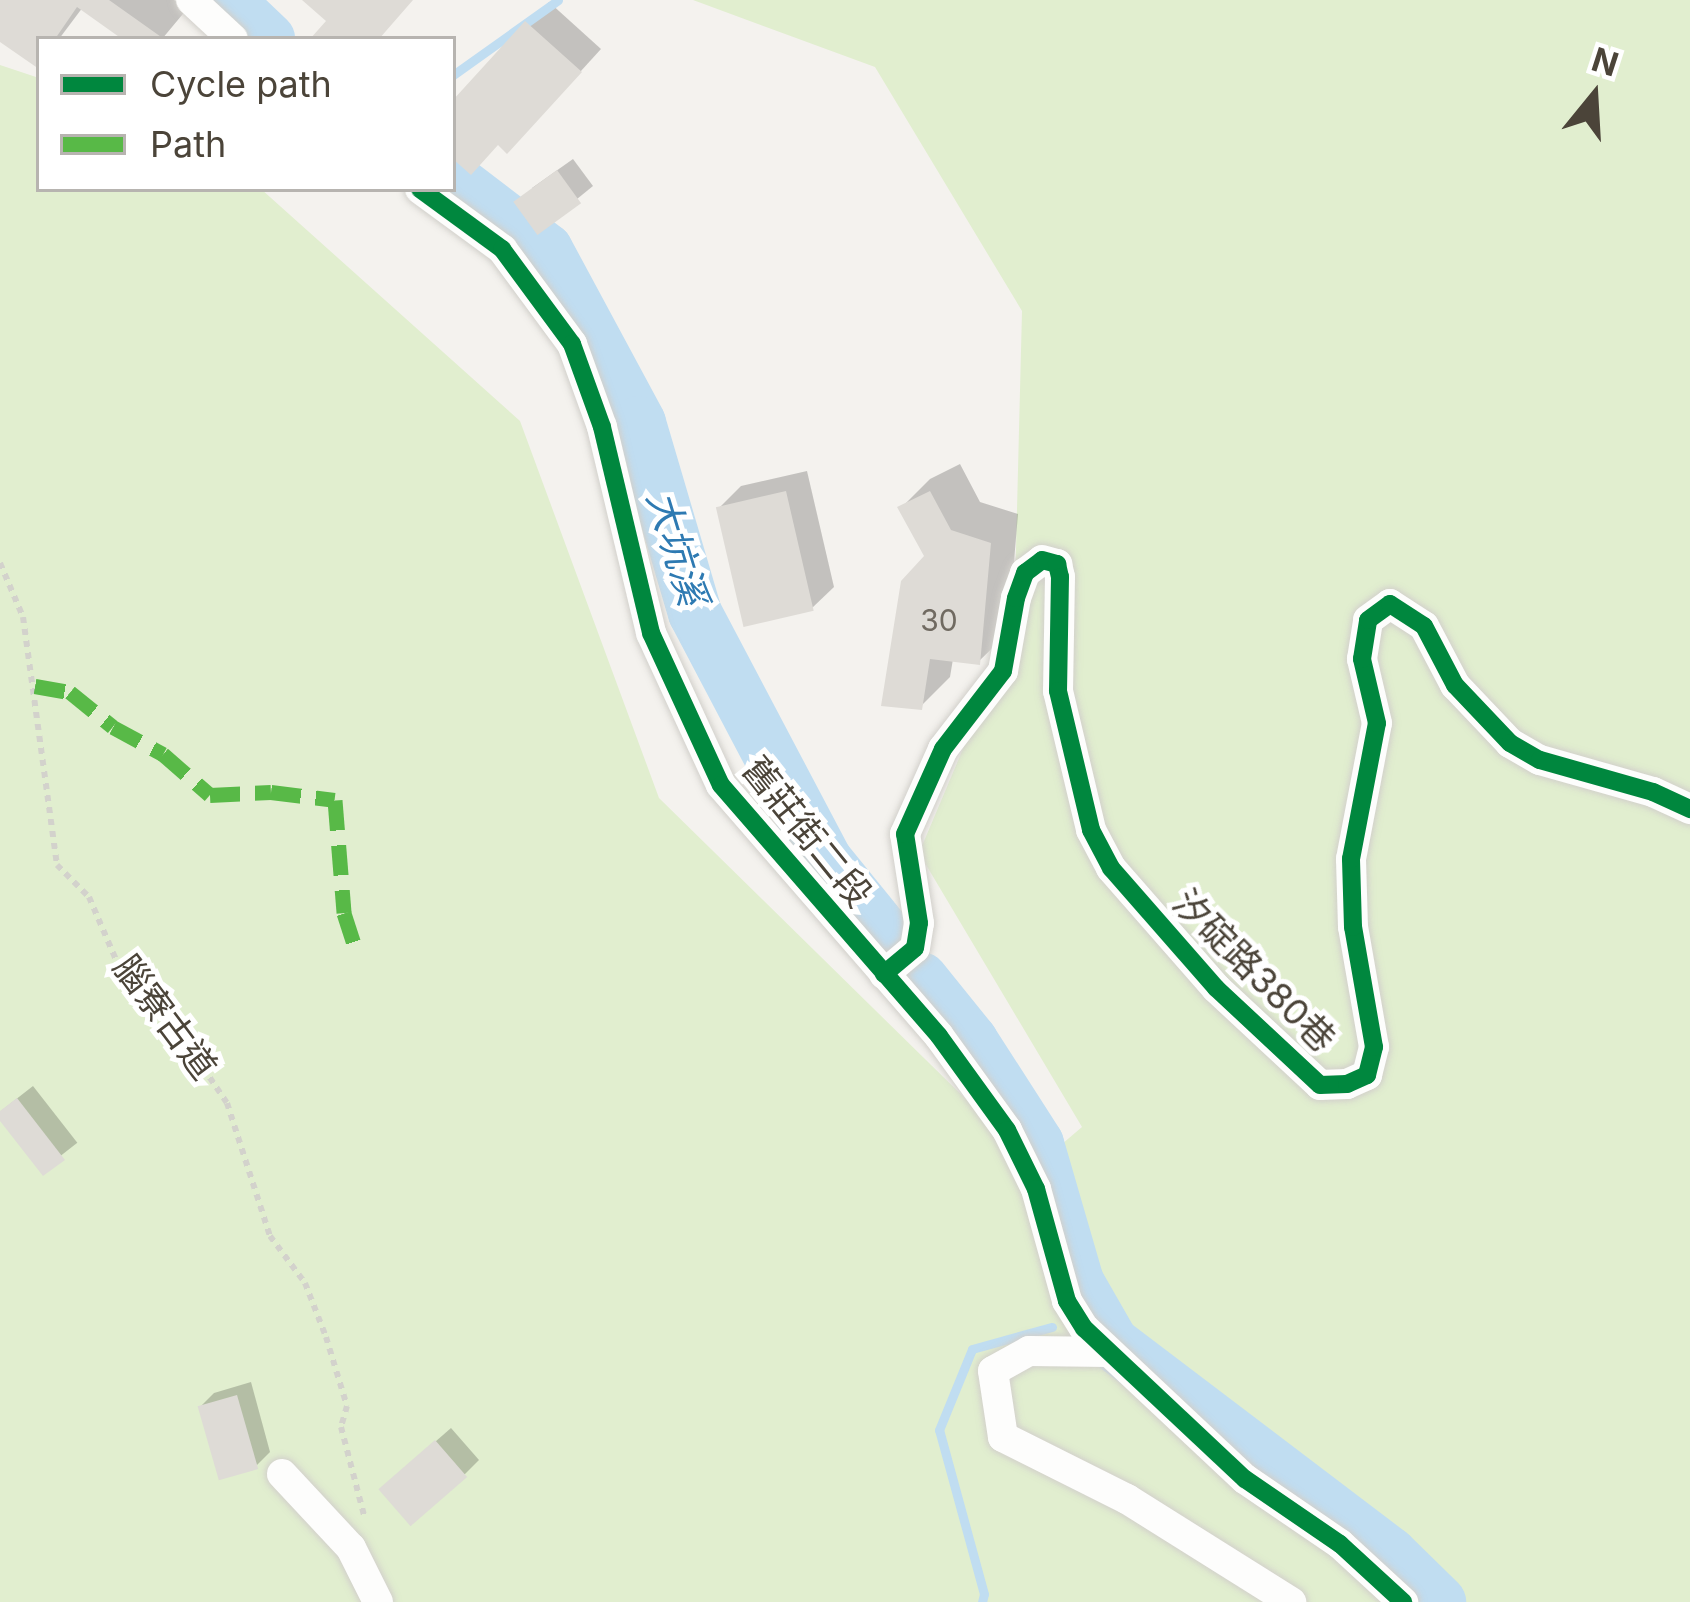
<!DOCTYPE html>
<meta charset="utf-8">
<style>
body{margin:0}
#map{position:relative;width:1690px;height:1602px;overflow:hidden;background:#f4f2ee;font-family:Inter,"Noto Sans TC",sans-serif}
div>[style]{position:absolute}
.green>*{inset:0;background:#e1eecf}
.shadow>*{inset:0;background:#0003;transform-origin:0 0}
.stream>*{height:9px;margin:-4.5px;padding:0 4.5px;transform-origin:4.5px;border-radius:4.5px;background:#c0ddf1}
.river>*{height:54px;margin:-27px;padding:0 27px;transform-origin:27px;border-radius:27px;background:#c0ddf1}
.building>*{inset:0;background:#dedbd6;transform-origin:0 0}
.path>*{height:6px;margin-top:-3px;transform-origin:0;background:repeating-linear-gradient(90deg,#d3d2cc 0 6px,transparent 0 12px)}
.roads{filter:drop-shadow(0 0 3px #d2d0cb) drop-shadow(0 0 3px #d2d0cb)}
.minor>*{height:30px;margin:-15px;padding:0 15px;transform-origin:15px;border-radius:15px;background:#fdfdfc}
.quiet>*{height:15px;margin-top:-7.5px;transform-origin:0;background:repeating-linear-gradient(90deg,#58b947 0 30px,transparent 0 45px)}
.cycleway>*{height:18px;margin:-9px;padding:0 9px;transform-origin:9px;border-radius:9px;background:#00873e}
span{translate:-50% -50%;white-space:nowrap;text-align:center;line-height:1.15;-webkit-text-stroke:10px #fff;paint-order:stroke}
.number-label{font-size:30px;color:#706a61}
.number-label span{-webkit-text-stroke-width:0}
.street-label{font-size:36px;color:#4b4439}
.water-label{font-size:39px;color:#2e7ab2;font-style:italic}
.legend{position:absolute;left:36px;top:36px;width:420px;height:156px;box-sizing:border-box;background:#fff;border:3px solid #b7b4b0;margin:0;padding:15px 21px;list-style:none;font-size:36px;color:#4b4439}
.legend li{display:flex;align-items:center;gap:24px;height:60px}
.legend b{width:60px;border:3px solid #b7b4b0}
.north{position:absolute;left:1534px;top:36px;width:120px;height:120px;-webkit-text-stroke:9px #fff;paint-order:stroke;rotate:18deg;font-size:33px;font-weight:700;line-height:48px;text-align:center;color:#4b4439}
.north::after{content:'';display:block;margin:auto;width:42px;height:54px;background:#4b4439;clip-path:polygon(50% 0,100% 100%,50% 72%,0 100%)}
</style>
<div id="map">
<div class="green">
<div style="clip-path:polygon(693px 0,1690px 0,1690px 1602px,0 1602px,0 65px,39px 78px,39px 189px,261px 189px,520px 421px,659px 798px,1035px 1167px,1082px 1127px,919px 853px,1014px 628px,1022px 311px,875px 67px)"></div>
</div>
<div class="shadow">
<div style="clip-path:polygon(0 0,174px 0,187px 9px,162px 39px,127px 39px,83px 7px,59px 39px,39px 39px,39px 59px,0 38px)"></div>
<div style="clip-path:polygon(549px 2px,601px 49px,529px 128px,453px 155px,453px 104px)"></div>
<div style="clip-path:polygon(573px 159px,593px 186px,539px 230px,532px 188px)"></div>
<div style="clip-path:polygon(960px 464px,980px 502px,1018px 514px,1008px 633px,978px 662px,953px 659px,950px 677px,921px 706px,928px 556px,901px 508px,930px 479px)"></div>
<div style="clip-path:polygon(807px 471px,834px 587px,812px 608px,719px 508px,741px 486px)"></div>
<div style="left:33px;top:1086px;width:72px;height:45px;rotate:52deg"></div>
<div style="clip-path:polygon(251px 1382px,270px 1452px,256px 1466px,200px 1407px,214px 1393px)"></div>
<div style="clip-path:polygon(451px 1428px,479px 1460px,465px 1474px,396px 1476px)"></div>
</div>
<div class="stream">
<div style="left:453px;top:75px;width:129px;rotate:-35.5deg"></div>
<div style="left:1094px;top:1315px;width:2px"></div>
<div style="left:982px;top:1602px;width:8px;rotate:-76deg"></div>
<div style="left:984px;top:1594px;width:170px;rotate:-105.3deg"></div>
<div style="left:939px;top:1430px;width:87px;rotate:-67.8deg"></div>
<div style="left:972px;top:1349px;width:83px;rotate:-15.4deg"></div>
</div>
<div class="river">
<div style="left:227px;top:0;width:57px;rotate:43.6deg"></div>
<div style="left:453px;top:179px;width:117px;rotate:37.4deg"></div>
<div style="left:546px;top:250px;width:196px;rotate:61.7deg"></div>
<div style="left:639px;top:423px;width:198px;rotate:73.6deg"></div>
<div style="left:695px;top:613px;width:280px;rotate:62.2deg"></div>
<div style="left:826px;top:861px;width:97px;rotate:50.9deg"></div>
<div style="left:921px;top:979px;width:80px;rotate:51.1deg"></div>
<div style="left:971px;top:1041px;width:122px;rotate:57.3deg"></div>
<div style="left:1037px;top:1144px;width:144px;rotate:73.8deg"></div>
<div style="left:1077px;top:1282px;width:70px;rotate:60.2deg"></div>
<div style="left:1112px;top:1343px;width:349px;rotate:37.2deg"></div>
<div style="left:1390px;top:1554px;width:69px;rotate:44.4deg"></div>
</div>
<div class="building">
<div style="clip-path:polygon(0 0,109px 0,164px 39px,122px 39px,77px 7px,55px 39px,39px 39px,39px 69px,0 42px)"></div>
<div style="clip-path:polygon(302px 0,413px 0,379px 39px,310px 39px,326px 21px)"></div>
<div style="clip-path:polygon(525px 21px,582px 72px,507px 154px,498px 145px,471px 175px,453px 159px,453px 100px)"></div>
<div style="left:557px;top:170px;width:41px;height:54px;rotate:54deg"></div>
<div style="left:786px;top:491px;width:123px;height:72px;rotate:77deg"></div>
<div style="clip-path:polygon(930px 491px,951px 530px,991px 543px,980px 665px,930px 659px,922px 710px,881px 706px,901px 581px,924px 556px,897px 507px)"></div>
<div style="clip-path:polygon(17px 1098px,65px 1160px,43px 1176px,0 1121px,0 1111px)"></div>
<div style="left:237px;top:1395px;width:77px;height:41px;rotate:74deg"></div>
<div style="left:435px;top:1440px;width:49px;height:75px;rotate:49deg"></div>
</div>
<div class="path">
<div style="left:0;top:563px;width:59px;rotate:66.9deg"></div>
<div style="left:23px;top:617px;width:250px;rotate:82.2deg"></div>
<div style="left:57px;top:865px;width:45px;rotate:45deg"></div>
<div style="left:89px;top:897px;width:71px;rotate:66.7deg"></div>
<div style="left:117px;top:962px;width:101px;rotate:49deg"></div>
<div style="left:183px;top:1038px;width:78px;rotate:55.9deg"></div>
<div style="left:227px;top:1103px;width:140px;rotate:72.1deg"></div>
<div style="left:270px;top:1236px;width:59px;rotate:53.3deg"></div>
<div style="left:305px;top:1283px;width:58px;rotate:68.7deg"></div>
<div style="left:326px;top:1337px;width:72px;rotate:73.1deg"></div>
<div style="left:347px;top:1406px;width:22px;rotate:106deg"></div>
<div style="left:341px;top:1427px;width:91px;rotate:75.4deg"></div>
</div>
<div class="roads">
<div class="minor">
<div style="left:191px;top:0;width:57px;rotate:42.9deg"></div>
<div style="left:420px;top:189px;width:102px;rotate:36.2deg"></div>
<div style="left:502px;top:249px;width:118px;rotate:53.6deg"></div>
<div style="left:572px;top:344px;width:88px;rotate:70.1deg"></div>
<div style="left:602px;top:427px;width:212px;rotate:76.6deg"></div>
<div style="left:651px;top:633px;width:167px;rotate:65.3deg"></div>
<div style="left:721px;top:785px;width:332px;rotate:49deg"></div>
<div style="left:939px;top:1036px;width:116px;rotate:54.1deg"></div>
<div style="left:1007px;top:1130px;width:66px;rotate:63.8deg"></div>
<div style="left:1036px;top:1189px;width:116px;rotate:74.5deg"></div>
<div style="left:1067px;top:1301px;width:32px;rotate:58deg"></div>
<div style="left:1084px;top:1328px;width:221px;rotate:43.2deg"></div>
<div style="left:1245px;top:1479px;width:115px;rotate:34.4deg"></div>
<div style="left:1340px;top:1544px;width:86px;rotate:42.6deg"></div>
<div style="left:884px;top:974px;width:40px;rotate:-40deg"></div>
<div style="left:915px;top:948px;width:25px;rotate:-81deg"></div>
<div style="left:919px;top:923px;width:90px;rotate:-98.9deg"></div>
<div style="left:905px;top:834px;width:93px;rotate:-65.9deg"></div>
<div style="left:943px;top:749px;width:98px;rotate:-52.4deg"></div>
<div style="left:1003px;top:671px;width:74px;rotate:-79.9deg"></div>
<div style="left:1016px;top:598px;width:27px;rotate:-70deg"></div>
<div style="left:1025px;top:573px;width:21px;rotate:-37deg"></div>
<div style="left:1042px;top:560px;width:16px;rotate:15deg"></div>
<div style="left:1057px;top:564px;width:13px;rotate:77deg"></div>
<div style="left:1060px;top:577px;width:114px;rotate:91deg"></div>
<div style="left:1058px;top:691px;width:143px;rotate:76.6deg"></div>
<div style="left:1091px;top:830px;width:43px;rotate:62.2deg"></div>
<div style="left:1111px;top:868px;width:159px;rotate:48.8deg"></div>
<div style="left:1216px;top:988px;width:142px;rotate:43deg"></div>
<div style="left:1320px;top:1085px;width:27px;rotate:-2deg"></div>
<div style="left:1347px;top:1084px;width:22px;rotate:-24deg"></div>
<div style="left:1367px;top:1075px;width:29px;rotate:-76deg"></div>
<div style="left:1374px;top:1047px;width:122px;rotate:-99.9deg"></div>
<div style="left:1353px;top:927px;width:68px;rotate:-91.7deg"></div>
<div style="left:1351px;top:859px;width:138px;rotate:-79.2deg"></div>
<div style="left:1377px;top:723px;width:66px;rotate:-103.2deg"></div>
<div style="left:1362px;top:659px;width:39px;rotate:-81deg"></div>
<div style="left:1368px;top:620px;width:27px;rotate:-36deg"></div>
<div style="left:1390px;top:604px;width:40px;rotate:32.9deg"></div>
<div style="left:1424px;top:626px;width:67px;rotate:62.3deg"></div>
<div style="left:1455px;top:685px;width:80px;rotate:46.5deg"></div>
<div style="left:1510px;top:743px;width:34px;rotate:30deg"></div>
<div style="left:1540px;top:760px;width:117px;rotate:15.8deg"></div>
<div style="left:1653px;top:792px;width:41px;rotate:24.7deg"></div>
<div style="left:1109px;top:1352px;width:80px;rotate:-179.3deg"></div>
<div style="left:1029px;top:1351px;width:41px;rotate:150.9deg"></div>
<div style="left:993px;top:1371px;width:67px;rotate:81.4deg"></div>
<div style="left:1003px;top:1437px;width:139px;rotate:26.6deg"></div>
<div style="left:1127px;top:1499px;width:194px;rotate:32.1deg"></div>
<div style="left:282px;top:1474px;width:101px;rotate:47deg"></div>
<div style="left:351px;top:1548px;width:60px;rotate:63.4deg"></div>
</div>
</div>
<div class="quiet">
<div style="left:35px;top:686px;width:36px;rotate:10deg"></div>
<div style="left:70px;top:692px;width:55px;rotate:39.1deg"></div>
<div style="left:113px;top:727px;width:57px;rotate:28.4deg"></div>
<div style="left:163px;top:754px;width:62px;rotate:41.1deg"></div>
<div style="left:210px;top:795px;width:61px;rotate:-2.8deg"></div>
<div style="left:271px;top:792px;width:64px;rotate:7.1deg"></div>
<div style="left:335px;top:800px;width:113px;rotate:85.4deg"></div>
<div style="left:344px;top:913px;width:36px;rotate:72deg"></div>
</div>
<div class="cycleway">
<div style="left:420px;top:189px;width:102px;rotate:36.2deg"></div>
<div style="left:502px;top:249px;width:118px;rotate:53.6deg"></div>
<div style="left:572px;top:344px;width:88px;rotate:70.1deg"></div>
<div style="left:602px;top:427px;width:212px;rotate:76.6deg"></div>
<div style="left:651px;top:633px;width:167px;rotate:65.3deg"></div>
<div style="left:721px;top:785px;width:332px;rotate:49deg"></div>
<div style="left:939px;top:1036px;width:116px;rotate:54.1deg"></div>
<div style="left:1007px;top:1130px;width:66px;rotate:63.8deg"></div>
<div style="left:1036px;top:1189px;width:116px;rotate:74.5deg"></div>
<div style="left:1067px;top:1301px;width:32px;rotate:58deg"></div>
<div style="left:1084px;top:1328px;width:221px;rotate:43.2deg"></div>
<div style="left:1245px;top:1479px;width:115px;rotate:34.4deg"></div>
<div style="left:1340px;top:1544px;width:86px;rotate:42.6deg"></div>
<div style="left:884px;top:974px;width:40px;rotate:-40deg"></div>
<div style="left:915px;top:948px;width:25px;rotate:-81deg"></div>
<div style="left:919px;top:923px;width:90px;rotate:-98.9deg"></div>
<div style="left:905px;top:834px;width:93px;rotate:-65.9deg"></div>
<div style="left:943px;top:749px;width:98px;rotate:-52.4deg"></div>
<div style="left:1003px;top:671px;width:74px;rotate:-79.9deg"></div>
<div style="left:1016px;top:598px;width:27px;rotate:-70deg"></div>
<div style="left:1025px;top:573px;width:21px;rotate:-37deg"></div>
<div style="left:1042px;top:560px;width:16px;rotate:15deg"></div>
<div style="left:1057px;top:564px;width:13px;rotate:77deg"></div>
<div style="left:1060px;top:577px;width:114px;rotate:91deg"></div>
<div style="left:1058px;top:691px;width:143px;rotate:76.6deg"></div>
<div style="left:1091px;top:830px;width:43px;rotate:62.2deg"></div>
<div style="left:1111px;top:868px;width:159px;rotate:48.8deg"></div>
<div style="left:1216px;top:988px;width:142px;rotate:43deg"></div>
<div style="left:1320px;top:1085px;width:27px;rotate:-2deg"></div>
<div style="left:1347px;top:1084px;width:22px;rotate:-24deg"></div>
<div style="left:1367px;top:1075px;width:29px;rotate:-76deg"></div>
<div style="left:1374px;top:1047px;width:122px;rotate:-99.9deg"></div>
<div style="left:1353px;top:927px;width:68px;rotate:-91.7deg"></div>
<div style="left:1351px;top:859px;width:138px;rotate:-79.2deg"></div>
<div style="left:1377px;top:723px;width:66px;rotate:-103.2deg"></div>
<div style="left:1362px;top:659px;width:39px;rotate:-81deg"></div>
<div style="left:1368px;top:620px;width:27px;rotate:-36deg"></div>
<div style="left:1390px;top:604px;width:40px;rotate:32.9deg"></div>
<div style="left:1424px;top:626px;width:67px;rotate:62.3deg"></div>
<div style="left:1455px;top:685px;width:80px;rotate:46.5deg"></div>
<div style="left:1510px;top:743px;width:34px;rotate:30deg"></div>
<div style="left:1540px;top:760px;width:117px;rotate:15.8deg"></div>
<div style="left:1653px;top:792px;width:41px;rotate:24.7deg"></div>
</div>
<div class="number-label">
<span style="left:939px;top:620px">30</span>
</div>
<div class="street-label">
<span style="left:807px;top:832px;rotate:51deg">舊莊街二段</span>
<span style="left:1254px;top:971px;rotate:45deg">汐碇路380巷</span>
<span style="left:165px;top:1017px;rotate:53deg">腦寮古道</span>
</div>
<div class="water-label">
<span style="left:677px;top:548px;rotate:73deg">大坑溪</span>
</div>
<ul class="legend">
<li><b style="height:15px;background:#00873e"></b>Cycle path</li>
<li><b style="height:15px;background:#58b947"></b>Path</li>
</ul>
<div class="north">N</div>
</div>
